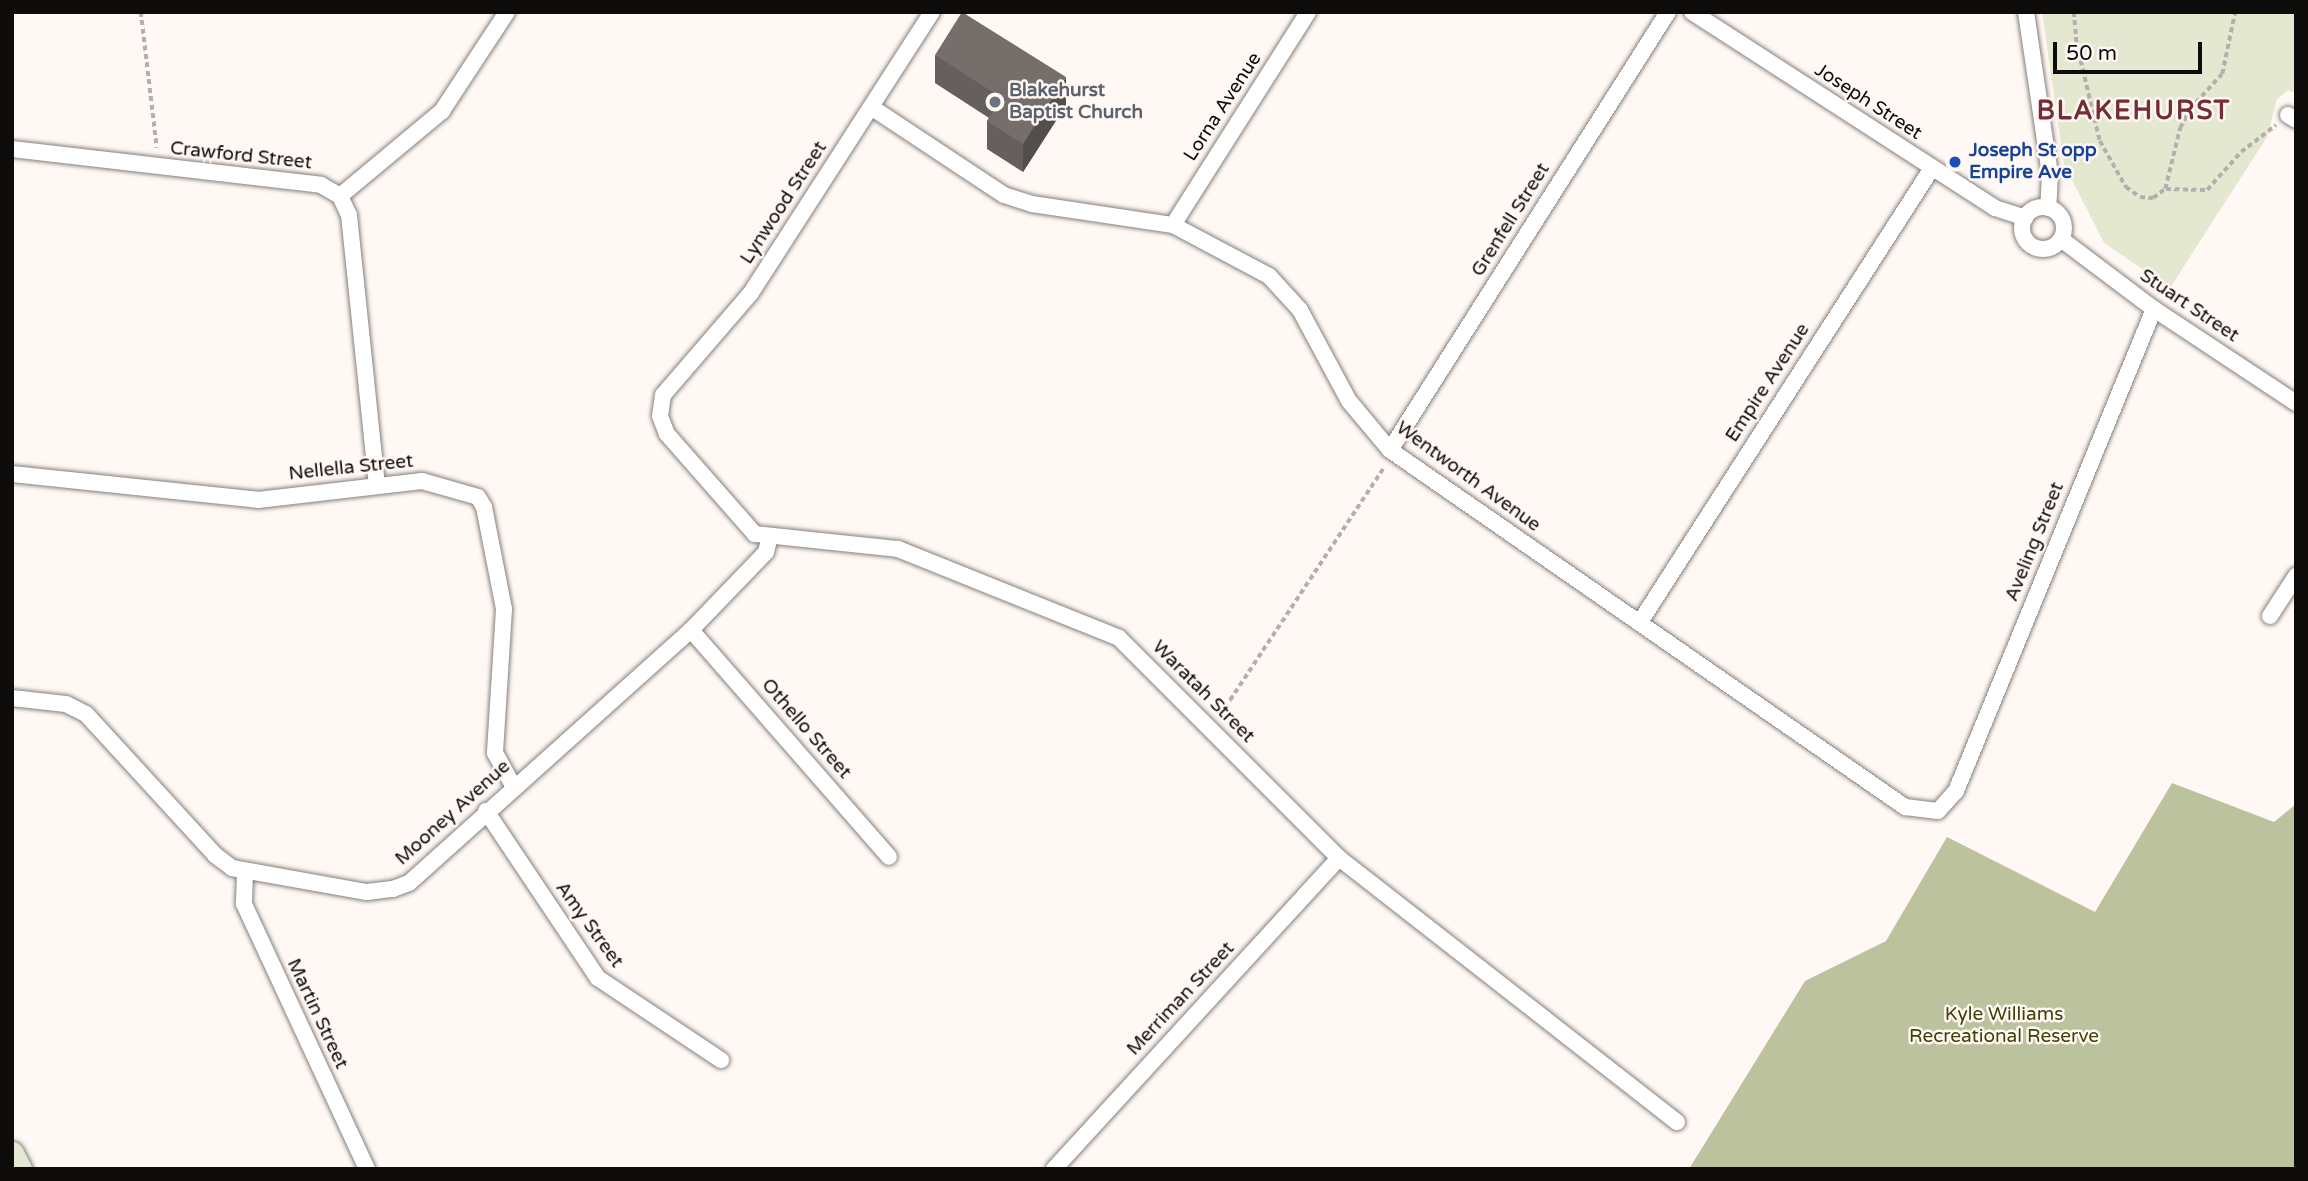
<!DOCTYPE html>
<style>
body{margin:0}
#map{position:relative;width:2308px;height:1181px;overflow:hidden;background:#fff8f4;font-family:"Varela Round",sans-serif}
div>[style]{position:absolute}
.green>*{inset:0;background:#e4e8d0}
.forest>*{inset:0;background:#bdc29e}
.path>*{height:3.5px;margin-top:-1.75px;transform-origin:0;background:repeating-linear-gradient(90deg,#b4afac 0 5px,transparent 0 8.5px)}
.roads{filter:drop-shadow(0 0 2px #85807c) drop-shadow(0 0 2px #85807c)}
.street>*{height:16px;margin:-8px;padding:0 8px;transform-origin:8px;border-radius:8px;background:#fff}
.street>.ring{margin:-8px;padding:0;box-sizing:content-box;background:none;border:16px solid #fff;border-radius:50%}
.secondary>*{height:23px;margin:-11.5px;padding:0 11.5px;transform-origin:11.5px;border-radius:11.5px;background:#e5e8d4}
.wall>*{inset:0;background:#655f5d}
.shaded-wall>*{inset:0;background:#524e4c}
.building>*{inset:0;background:#756f6c}
.dots>*{width:19px;height:19px;translate:-50% -50%;box-sizing:border-box;border:4px solid #fff8f4;border-radius:50%}
span{translate:-50% -50%;white-space:nowrap;text-align:center;line-height:1.15;-webkit-text-stroke:5px #fff8f4;paint-order:stroke}
.worship-label{font-size:19px;color:#5b616d;font-weight:700}
.left{translate:0 -50%;text-align:left}
.street-label{font-size:19px;color:#0e0c0b}
.transit-label{font-size:19px;color:#164399;font-weight:700}
.park-label{font-size:19px;color:#3e4203}
.district-label{font-size:26px;color:#742d37;font-weight:700;letter-spacing:2px}
.frame{position:absolute;inset:0;border:14px solid #0e0c0b;pointer-events:none}
.scale{position:absolute;left:2053px;top:42px;width:149px;height:32px;box-sizing:border-box;border:4px solid #0e0c0b;border-top:0;padding-left:9px;font-size:21px;line-height:24px;white-space:nowrap;color:#0e0c0b;-webkit-text-stroke:5px #fff8f4;paint-order:stroke}
</style>
<div id="map">
<div class="green">
<div style="clip-path:polygon(2042px 12px,2296px 12px,2296px 93px,2288px 90px,2277px 99px,2267px 137px,2170px 288px,2104px 243px,2064px 164px)"></div>
</div>
<div class="forest">
<div style="clip-path:polygon(2172px 783px,2274px 822px,2296px 804px,2296px 1169px,1689px 1169px,1805px 981px,1886px 941px,1947px 837px,2095px 912px)"></div>
</div>
<div class="path">
<div style="left:141px;top:12px;width:137px;rotate:83.3deg"></div>
<div style="left:2074px;top:12px;width:32px;rotate:85deg"></div>
<div style="left:2077px;top:44px;width:100px;rotate:76.7deg"></div>
<div style="left:2100px;top:141px;width:53px;rotate:60.5deg"></div>
<div style="left:2126px;top:187px;width:17px;rotate:36deg"></div>
<div style="left:2140px;top:197px;width:13px;rotate:4deg"></div>
<div style="left:2153px;top:198px;width:15px;rotate:-37deg"></div>
<div style="left:2165px;top:189px;width:63px;rotate:-76.2deg"></div>
<div style="left:2180px;top:128px;width:21px;rotate:-62deg"></div>
<div style="left:2190px;top:109px;width:47px;rotate:-47.6deg"></div>
<div style="left:2222px;top:74px;width:63px;rotate:-78.2deg"></div>
<div style="left:2166px;top:189px;width:41px;rotate:1.4deg"></div>
<div style="left:2207px;top:190px;width:51px;rotate:-48.2deg"></div>
<div style="left:2241px;top:152px;width:44px;rotate:-37.6deg"></div>
<div style="left:1216px;top:711px;width:18px;rotate:-38deg"></div>
<div style="left:1230px;top:700px;width:279px;rotate:-56.5deg"></div>
</div>
<div class="roads">
<div class="street">
<div style="left:932px;top:12px;width:336px;rotate:122.8deg"></div>
<div style="left:750px;top:294px;width:133px;rotate:130.7deg"></div>
<div style="left:663px;top:395px;width:21px;rotate:98deg"></div>
<div style="left:660px;top:416px;width:19px;rotate:69deg"></div>
<div style="left:667px;top:434px;width:133px;rotate:48.7deg"></div>
<div style="left:755px;top:534px;width:144px;rotate:6deg"></div>
<div style="left:898px;top:549px;width:238px;rotate:21.9deg"></div>
<div style="left:1119px;top:638px;width:311px;rotate:45deg"></div>
<div style="left:1339px;top:858px;width:429px;rotate:38deg"></div>
<div style="left:1692px;top:12px;width:361px;rotate:32.9deg"></div>
<div style="left:1995px;top:208px;width:32px;rotate:18deg"></div>
<div style="left:2026px;top:12px;width:164px;rotate:81.6deg"></div>
<div style="left:2050px;top:174px;width:34px;rotate:93deg"></div>
<div style="left:871px;top:107px;width:159px;rotate:33.5deg"></div>
<div style="left:1004px;top:195px;width:29px;rotate:18deg"></div>
<div style="left:1032px;top:204px;width:143px;rotate:8.5deg"></div>
<div style="left:1173px;top:225px;width:109px;rotate:28deg"></div>
<div style="left:1269px;top:276px;width:46px;rotate:47.6deg"></div>
<div style="left:1300px;top:310px;width:103px;rotate:61.7deg"></div>
<div style="left:1349px;top:401px;width:64px;rotate:50.1deg"></div>
<div style="left:1390px;top:450px;width:627px;rotate:34.73deg"></div>
<div style="left:1905px;top:807px;width:33px;rotate:7deg"></div>
<div style="left:1938px;top:811px;width:27px;rotate:-48deg"></div>
<div style="left:1956px;top:791px;width:521px;rotate:-67.67deg"></div>
<div style="left:2288px;top:115px;width:9px;rotate:32deg"></div>
<div style="left:12px;top:149px;width:311px;rotate:6.6deg"></div>
<div style="left:321px;top:185px;width:22px;rotate:30deg"></div>
<div style="left:340px;top:196px;width:21px;rotate:65deg"></div>
<div style="left:349px;top:215px;width:270px;rotate:84.1deg"></div>
<div style="left:340px;top:196px;width:133px;rotate:-39.8deg"></div>
<div style="left:442px;top:111px;width:118px;rotate:-56.7deg"></div>
<div class="ring" style="left:2022px;top:207px;width:26px;height:26px"></div>
<div style="left:1173px;top:225px;width:252px;rotate:-57.6deg"></div>
<div style="left:2061px;top:239px;width:116px;rotate:37deg"></div>
<div style="left:2154px;top:309px;width:170px;rotate:33.5deg"></div>
<div style="left:1390px;top:450px;width:519px;rotate:-57.6deg"></div>
<div style="left:12px;top:474px;width:247px;rotate:6deg"></div>
<div style="left:258px;top:500px;width:165px;rotate:-6.6deg"></div>
<div style="left:422px;top:481px;width:58px;rotate:15.9deg"></div>
<div style="left:478px;top:497px;width:12px;rotate:59deg"></div>
<div style="left:484px;top:507px;width:104px;rotate:78.9deg"></div>
<div style="left:504px;top:609px;width:144px;rotate:93.6deg"></div>
<div style="left:495px;top:753px;width:39px;rotate:61deg"></div>
<div style="left:2270px;top:616px;width:48px;rotate:-57deg"></div>
<div style="left:1640px;top:622px;width:540px;rotate:-57.25deg"></div>
<div style="left:691px;top:630px;width:301px;rotate:48.9deg"></div>
<div style="left:12px;top:698px;width:54px;rotate:6.3deg"></div>
<div style="left:66px;top:704px;width:22px;rotate:27deg"></div>
<div style="left:86px;top:714px;width:191px;rotate:47.5deg"></div>
<div style="left:215px;top:855px;width:21px;rotate:37deg"></div>
<div style="left:232px;top:868px;width:137px;rotate:10.1deg"></div>
<div style="left:367px;top:892px;width:26px;rotate:-7deg"></div>
<div style="left:393px;top:889px;width:17px;rotate:-21deg"></div>
<div style="left:409px;top:883px;width:379px;rotate:-41.9deg"></div>
<div style="left:691px;top:630px;width:108px;rotate:-46.1deg"></div>
<div style="left:766px;top:552px;width:16px;rotate:-76deg"></div>
<div style="left:486px;top:811px;width:201px;rotate:56.2deg"></div>
<div style="left:598px;top:978px;width:148px;rotate:33.7deg"></div>
<div style="left:245px;top:873px;width:31px;rotate:92deg"></div>
<div style="left:244px;top:904px;width:292px;rotate:65.1deg"></div>
<div style="left:1054px;top:1169px;width:422px;rotate:-47.5deg"></div>
</div>
<div class="secondary">
<div style="left:12px;top:1153px;width:18px;rotate:63deg"></div>
</div>
</div>
<div class="wall">
<div style="clip-path:polygon(935px 55px,1066px 105px,1023px 172px,987px 149px,987px 121px,989px 118px,935px 83px)"></div>
</div>
<div class="shaded-wall">
<div style="clip-path:polygon(1066px 77px,1066px 105px,1023px 172px,1023px 144px)"></div>
</div>
<div class="building">
<div style="clip-path:polygon(962px 12px,1066px 77px,1023px 144px,987px 121px,1002px 98px,935px 55px)"></div>
</div>
<div class="dots">
<div style="left:995px;top:102px;background:#6b7280"></div>
<div style="left:1955px;top:162px;background:#1a4fb4"></div>
</div>
<div class="worship-label">
<span class="left" style="left:1009px;top:102px">Blakehurst<br>Baptist Church</span>
</div>
<div class="street-label">
<span style="left:1868px;top:102px;rotate:33deg">Joseph Street</span>
<span style="left:1223px;top:107px;rotate:-57deg">Lorna Avenue</span>
<span style="left:241px;top:156px;rotate:6deg">Crawford Street</span>
<span style="left:784px;top:203px;rotate:-57deg">Lynwood Street</span>
<span style="left:1511px;top:220px;rotate:-58deg">Grenfell Street</span>
<span style="left:2189px;top:306px;rotate:34deg">Stuart Street</span>
<span style="left:1768px;top:383px;rotate:-57deg">Empire Avenue</span>
<span style="left:351px;top:468px;rotate:-6deg">Nellella Street</span>
<span style="left:1468px;top:477px;rotate:36deg">Wentworth Avenue</span>
<span style="left:2035px;top:542px;rotate:-68deg">Aveling Street</span>
<span style="left:1203px;top:692px;rotate:45deg">Waratah Street</span>
<span style="left:806px;top:729px;rotate:49deg">Othello Street</span>
<span style="left:453px;top:813px;rotate:-42deg">Mooney Avenue</span>
<span style="left:589px;top:925px;rotate:54deg">Amy Street</span>
<span style="left:1181px;top:999px;rotate:-47deg">Merriman Street</span>
<span style="left:317px;top:1014px;rotate:65deg">Martin Street</span>
</div>
<div class="transit-label">
<span class="left" style="left:1969px;top:162px">Joseph St opp<br>Empire Ave</span>
</div>
<div class="park-label">
<span style="left:2004px;top:1026px">Kyle Williams<br>Recreational Reserve</span>
</div>
<div class="district-label">
<span style="left:2134px;top:111px">BLAKEHURST</span>
</div>
<div class="frame"></div>
<div class="scale">50 m</div>
</div>
